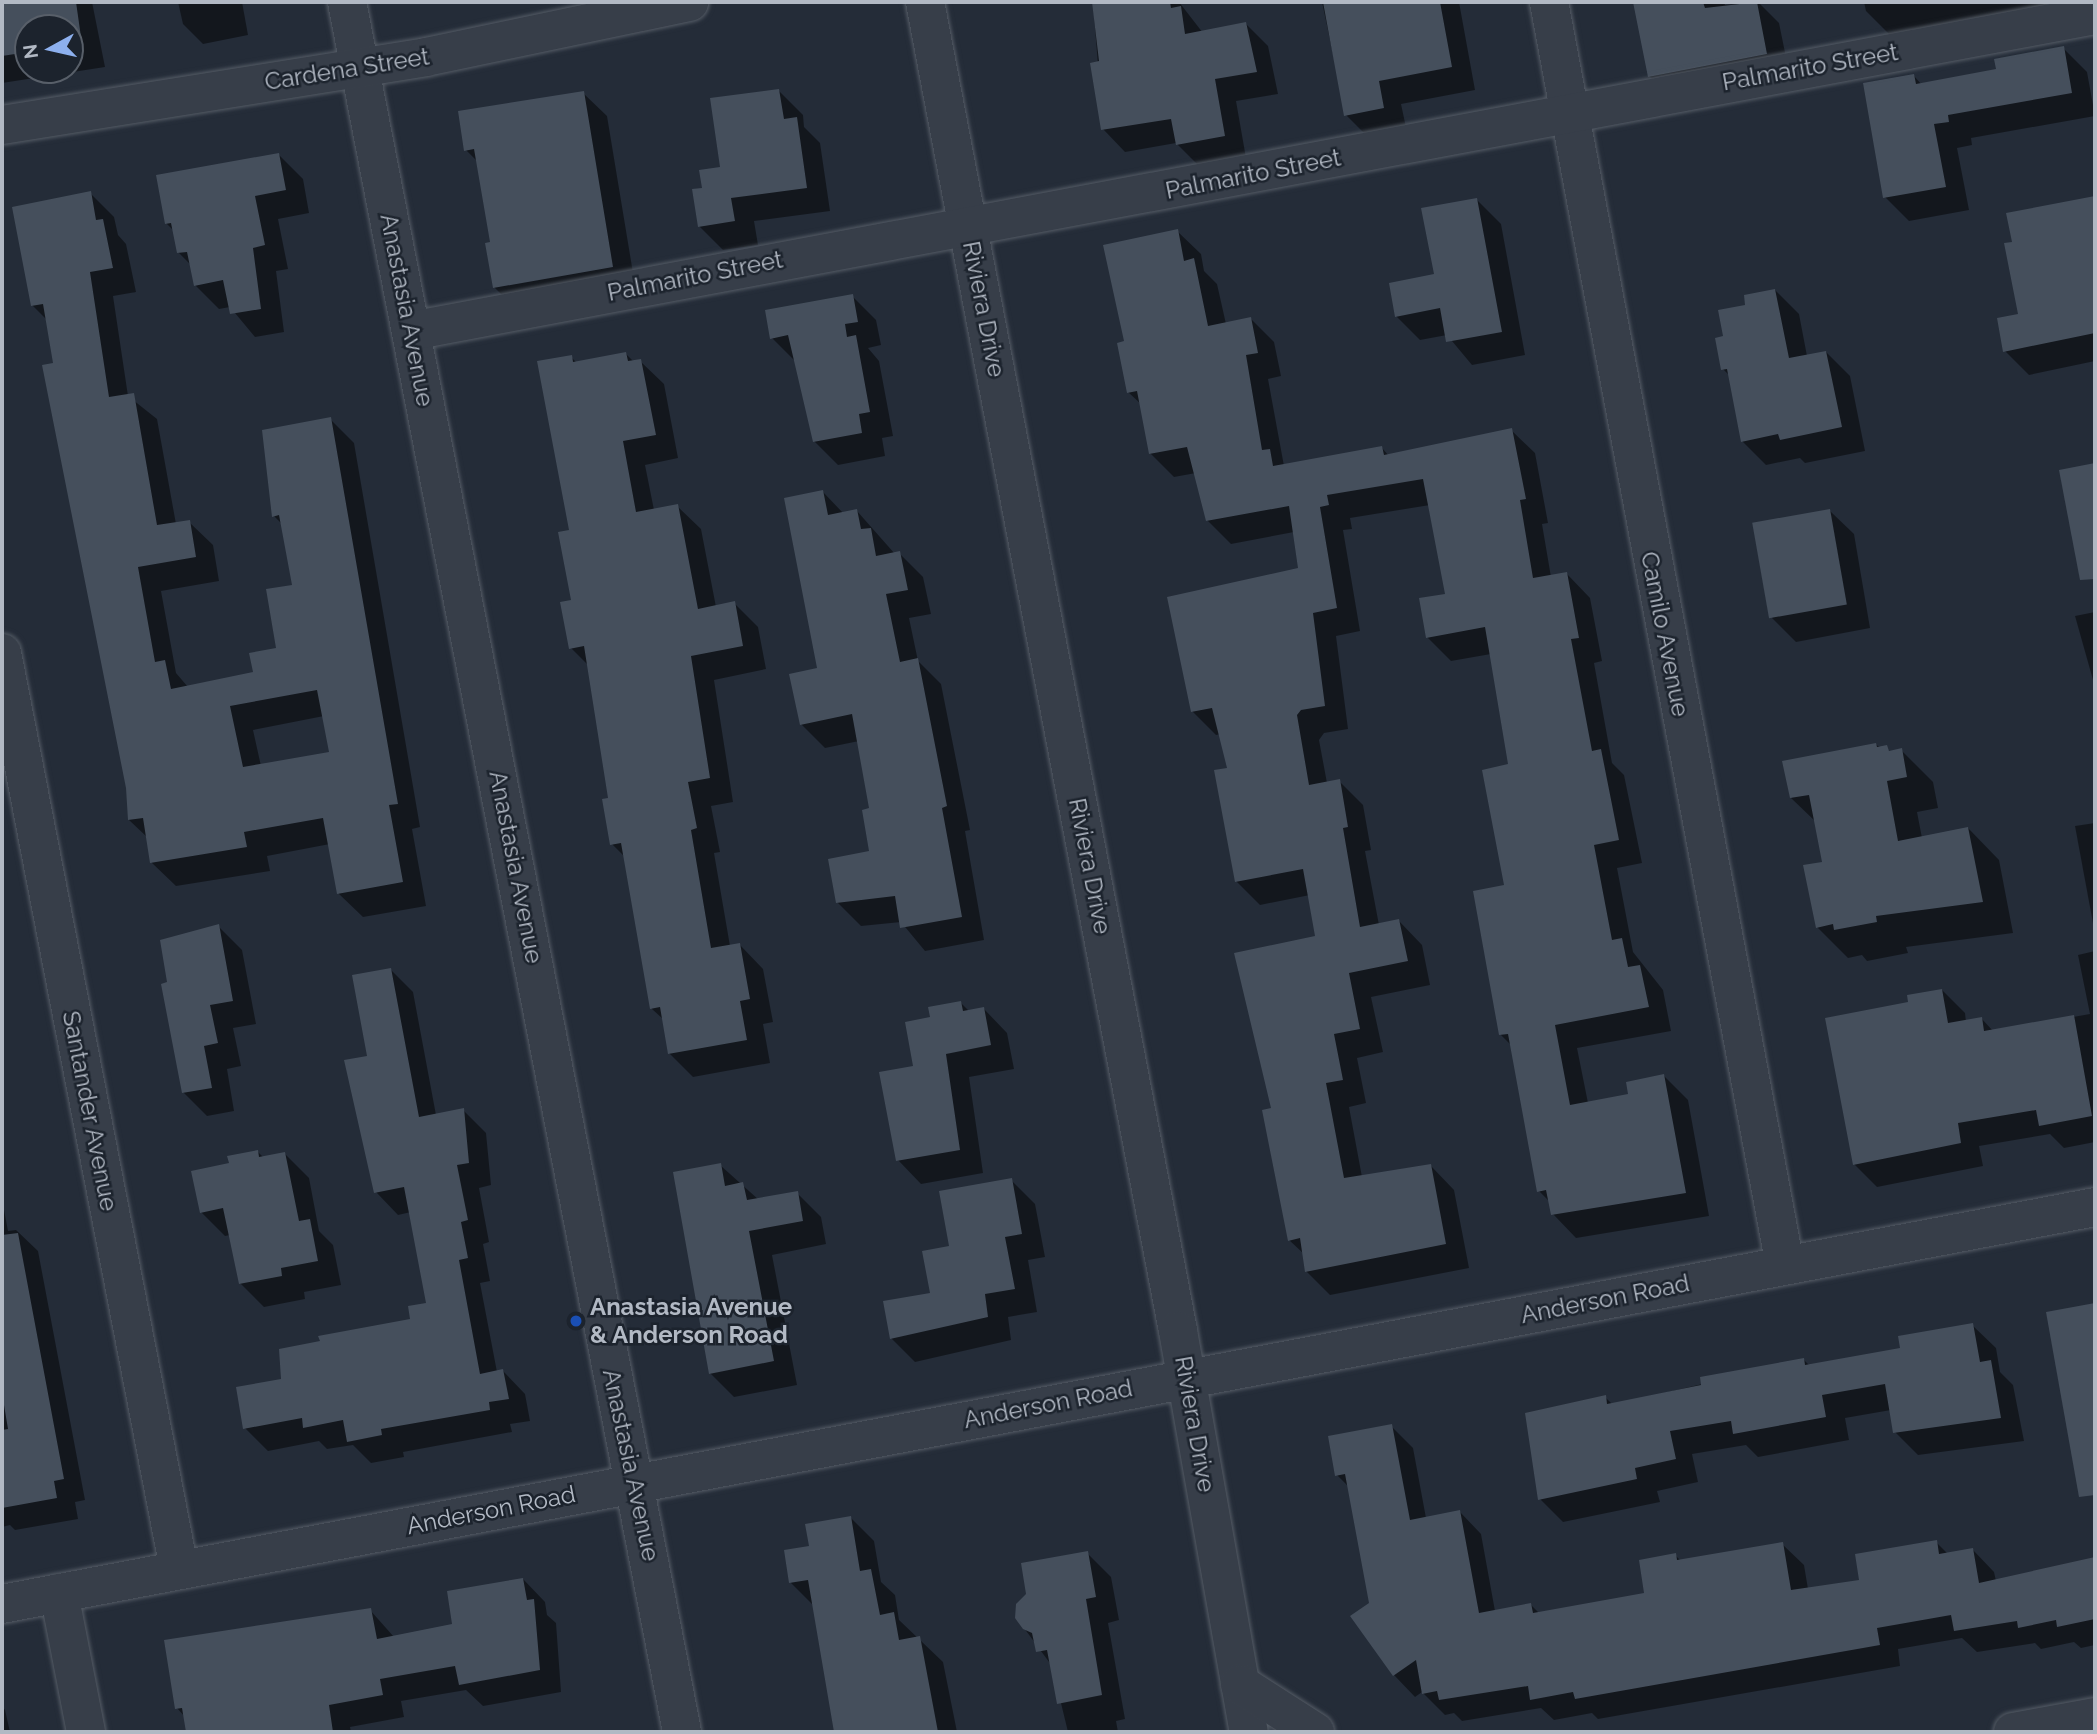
<!DOCTYPE html>
<style>
body{margin:0}
#map{position:relative;width:2097px;height:1734px;overflow:hidden;background:#242c38;font-family:Raleway,sans-serif}
div>[style]{position:absolute}
.shadow>*{inset:0;background:#0007}
.building>*{inset:0;background:#454f5c;transform-origin:0 0}
.roads{filter:drop-shadow(0 0 2px #555c66) drop-shadow(0 0 2px #555c66)}
.minor>*{height:38px;margin:-19px;padding:0 19px;transform-origin:19px;border-radius:19px;background:#373e49}
.dots>*{width:19px;height:19px;translate:-50% -50%;box-sizing:border-box;border:4px solid #1c232d;border-radius:50%}
span{translate:-50% -50%;white-space:nowrap;text-align:center;line-height:1.15;-webkit-text-stroke:5px #1c232d;paint-order:stroke}
.street-label{font-size:24px;color:#b2b9c4}
.poi-label{font-size:24px;color:#b2b9c4;font-weight:700}
.left{translate:0 -50%;text-align:left}
.frame{position:absolute;inset:0;border:4px solid #b2b9c4;pointer-events:none}
.north{position:absolute;left:14px;top:14px;width:70px;height:70px;box-sizing:border-box;background:#1c232d;border:2px solid #585f69;border-radius:50%;rotate:262deg;font-size:19px;font-weight:700;line-height:28px;text-align:center;color:#b2b9c4}
.north::after{content:'';display:block;margin:auto;width:24px;height:32px;background:#8db0ee;clip-path:polygon(50% 0,100% 100%,50% 72%,0 100%)}
</style>
<div id="map">
<div class="shadow">
<div style="clip-path:polygon(evenodd,2px 2px,92px 2px,105px 67px,2px 83px,2px 2px,28px 28px,70px 28px,70px 70px,28px 70px,28px 28px)"></div>
<div style="clip-path:polygon(178px 2px,242px 2px,248px 35px,203px 44px,183px 24px)"></div>
<div style="clip-path:polygon(1093px 2px,1179px 2px,1203px 33px,1246px 24px,1268px 46px,1278px 94px,1236px 101px,1246px 158px,1199px 166px,1176px 143px,1125px 152px,1103px 129px)"></div>
<div style="clip-path:polygon(1322px 2px,1459px 2px,1475px 90px,1401px 104px,1407px 132px,1370px 139px,1346px 115px)"></div>
<div style="clip-path:polygon(1634px 2px,1724px 2px,1725px 5px,1758px 2px,1779px 23px,1790px 77px,1673px 100px,1649px 76px)"></div>
<div style="clip-path:polygon(1864px 2px,2050px 2px,2050px 6px,1890px 35px,1866px 11px)"></div>
<div style="clip-path:polygon(2063px 48px,2087px 72px,2095px 116px,1971px 138px,1972px 145px,1957px 148px,1969px 210px,1909px 221px,1885px 197px,1914px 76px,1922px 85px,1998px 70px)"></div>
<div style="clip-path:polygon(779px 91px,803px 115px,804px 127px,820px 143px,830px 211px,754px 221px,758px 245px,723px 250px,699px 226px,704px 189px)"></div>
<div style="clip-path:polygon(583px 93px,607px 116px,636px 291px,518px 311px,494px 287px,492px 244px,478px 162px,466px 150px)"></div>
<div style="clip-path:polygon(279px 155px,303px 179px,309px 213px,278px 219px,288px 269px,276px 271px,284px 332px,255px 337px,230px 307px,219px 309px,195px 285px,192px 266px,178px 252px,174px 231px,166px 223px)"></div>
<div style="clip-path:polygon(evenodd,90px 193px,114px 217px,118px 235px,126px 244px,136px 292px,113px 296px,128px 396px,157px 419px,176px 524px,189px 522px,213px 545px,219px 581px,161px 591px,176px 673px,188px 687px,255px 673px,278px 649px,294px 586px,283px 525px,274px 516px,330px 419px,354px 443px,420px 827px,412px 829px,426px 906px,363px 917px,339px 894px,330px 844px,267px 856px,270px 871px,176px 886px,152px 863px,148px 838px,129px 820px,128px 788px,48px 321px,32px 305px,14px 208px,90px 193px,324px 716px,331px 753px,261px 766px,253px 730px,324px 716px)"></div>
<div style="clip-path:polygon(2092px 198px,2095px 361px,2029px 375px,2005px 351px,2020px 315px,2014px 243px)"></div>
<div style="clip-path:polygon(1477px 200px,1501px 224px,1525px 355px,1472px 365px,1447px 335px,1420px 340px,1396px 316px,1436px 276px)"></div>
<div style="clip-path:polygon(1177px 231px,1201px 254px,1204px 271px,1217px 284px,1226px 324px,1251px 319px,1274px 342px,1281px 376px,1268px 379px,1284px 466px,1382px 448px,1389px 456px,1511px 430px,1535px 453px,1548px 523px,1542px 524px,1551px 577px,1567px 574px,1590px 598px,1602px 661px,1594px 663px,1612px 763px,1624px 775px,1642px 863px,1617px 868px,1633px 952px,1663px 990px,1671px 1031px,1577px 1048px,1588px 1103px,1630px 1096px,1664px 1076px,1688px 1100px,1709px 1216px,1576px 1238px,1553px 1214px,1551px 1203px,1539px 1191px,1512px 1046px,1501px 1035px,1510px 765px,1491px 654px,1451px 661px,1427px 637px,1447px 595px,1430px 505px,1350px 518px,1352px 529px,1343px 530px,1360px 631px,1336px 636px,1348px 729px,1324px 733px,1319px 740px,1327px 783px,1339px 781px,1363px 805px,1371px 850px,1365px 851px,1379px 925px,1399px 921px,1422px 945px,1430px 985px,1371px 997px,1383px 1052px,1357px 1058px,1366px 1103px,1349px 1107px,1362px 1177px,1431px 1166px,1454px 1190px,1469px 1268px,1330px 1295px,1306px 1271px,1304px 1254px,1289px 1240px,1273px 1109px,1317px 938px,1310px 895px,1260px 905px,1236px 881px,1229px 769px,1221px 734px,1216px 735px,1192px 711px,1300px 569px,1294px 532px,1231px 544px,1207px 520px,1196px 473px,1174px 477px,1150px 453px,1142px 405px,1128px 392px,1126px 343px)"></div>
<div style="clip-path:polygon(1775px 290px,1799px 314px,1807px 356px,1826px 352px,1850px 376px,1865px 451px,1805px 463px,1800px 458px,1766px 465px,1742px 441px,1730px 376px,1723px 369px,1725px 337px,1747px 306px)"></div>
<div style="clip-path:polygon(852px 296px,876px 320px,881px 345px,868px 348px,879px 361px,893px 436px,882px 438px,885px 456px,838px 465px,814px 441px,796px 362px,772px 338px)"></div>
<div style="clip-path:polygon(626px 354px,634px 362px,640px 361px,664px 384px,678px 458px,645px 465px,654px 510px,677px 506px,701px 529px,716px 607px,734px 603px,758px 627px,766px 669px,714px 680px,733px 802px,711px 806px,720px 852px,714px 853px,730px 946px,740px 945px,763px 969px,773px 1022px,763px 1024px,770px 1063px,693px 1077px,669px 1053px,664px 1020px,652px 1009px,626px 858px,612px 844px,610px 799px,589px 666px,571px 648px,571px 357px,577px 363px)"></div>
<div style="clip-path:polygon(2095px 465px,2095px 572px,2077px 554px,2061px 471px)"></div>
<div style="clip-path:polygon(823px 492px,844px 514px,857px 511px,895px 554px,899px 553px,923px 577px,931px 614px,909px 618px,918px 661px,941px 684px,970px 830px,965px 831px,984px 940px,925px 951px,901px 922px,861px 926px,837px 902px,872px 852px,871px 810px,859px 741px,825px 748px,801px 724px,819px 670px)"></div>
<div style="clip-path:polygon(1830px 511px,1854px 534px,1870px 628px,1796px 642px,1772px 618px)"></div>
<div style="clip-path:polygon(2095px 612px,2095px 687px,2075px 616px)"></div>
<div style="clip-path:polygon(1876px 745px,1892px 752px,1901px 750px,1933px 782px,1938px 808px,1917px 812px,1922px 838px,1968px 828px,1999px 860px,2013px 933px,1906px 947px,1908px 953px,1867px 961px,1862px 955px,1848px 958px,1817px 927px,1824px 863px,1816px 822px,1791px 798px)"></div>
<div style="clip-path:polygon(2095px 823px,2095px 934px,2075px 826px)"></div>
<div style="clip-path:polygon(218px 926px,242px 950px,256px 1024px,233px 1028px,241px 1066px,227px 1069px,234px 1111px,207px 1116px,183px 1092px,169px 983px)"></div>
<div style="clip-path:polygon(2095px 951px,2095px 1142px,2064px 1148px,2050px 1134px,1979px 1146px,1983px 1166px,1877px 1187px,1854px 1164px,1910px 1003px,1942px 990px,1965px 1013px,1966px 1022px,1982px 1019px,1993px 1031px,2090px 1014px,2078px 955px)"></div>
<div style="clip-path:polygon(391px 970px,413px 992px,436px 1115px,463px 1110px,486px 1133px,491px 1185px,479px 1188px,489px 1242px,483px 1244px,490px 1281px,480px 1283px,497px 1372px,503px 1371px,525px 1394px,530px 1421px,510px 1424px,512px 1432px,403px 1452px,404px 1457px,371px 1463px,353px 1445px,327px 1449px,319px 1441px,268px 1451px,245px 1428px,283px 1381px,412px 1320px,428px 1304px,411px 1212px,398px 1215px,376px 1192px,369px 1057px)"></div>
<div style="clip-path:polygon(960px 1002px,970px 1012px,984px 1009px,1007px 1033px,1014px 1069px,969px 1077px,983px 1173px,921px 1184px,898px 1160px,915px 1067px,932px 1019px)"></div>
<div style="clip-path:polygon(258px 1152px,264px 1158px,285px 1154px,309px 1178px,319px 1231px,333px 1245px,341px 1285px,304px 1292px,305px 1299px,264px 1307px,240px 1283px,230px 1235px,225px 1236px,201px 1212px,231px 1165px)"></div>
<div style="clip-path:polygon(720px 1165px,759px 1200px,797px 1193px,821px 1217px,826px 1244px,772px 1255px,797px 1385px,734px 1397px,710px 1373px)"></div>
<div style="clip-path:polygon(1011px 1180px,1035px 1204px,1045px 1257px,1028px 1260px,1037px 1312px,1008px 1317px,1011px 1340px,915px 1362px,891px 1338px,932px 1294px,951px 1247px)"></div>
<div style="clip-path:polygon(2px 1199px,8px 1231px,16px 1230px,38px 1251px,85px 1500px,75px 1502px,78px 1519px,15px 1530px,10px 1525px,2px 1527px)"></div>
<div style="clip-path:polygon(2092px 1305px,2095px 1308px,2095px 1466px)"></div>
<div style="clip-path:polygon(1972px 1325px,1996px 1348px,2000px 1372px,2013px 1385px,2024px 1441px,1918px 1455px,1895px 1432px,1891px 1410px,1845px 1418px,1849px 1440px,1758px 1457px,1746px 1445px,1692px 1454px,1698px 1482px,1657px 1491px,1660px 1502px,1563px 1522px,1540px 1499px,1605px 1397px,1613px 1405px,1804px 1360px,1810px 1366px,1902px 1349px)"></div>
<div style="clip-path:polygon(1391px 1426px,1413px 1448px,1426px 1518px,1460px 1512px,1481px 1534px,1495px 1611px,1531px 1605px,1539px 1613px,1646px 1595px,1675px 1555px,1681px 1561px,1782px 1544px,1804px 1565px,1808px 1589px,1861px 1581px,1936px 1542px,1948px 1554px,1973px 1550px,1994px 1572px,1996px 1581px,2095px 1558px,2095px 1645px,2081px 1648px,2074px 1642px,2041px 1649px,2035px 1643px,1977px 1652px,1962px 1638px,1898px 1649px,1900px 1666px,1598px 1719px,1592px 1713px,1554px 1720px,1541px 1708px,1462px 1721px,1454px 1713px,1445px 1715px,1422px 1692px,1415px 1697px,1394px 1675px,1353px 1616px,1371px 1603px,1349px 1487px,1337px 1475px)"></div>
<div style="clip-path:polygon(850px 1517px,874px 1541px,881px 1582px,895px 1595px,899px 1620px,943px 1662px,957px 1732px,828px 1732px,836px 1731px,814px 1606px,791px 1583px,811px 1548px)"></div>
<div style="clip-path:polygon(1087px 1553px,1111px 1577px,1119px 1620px,1108px 1623px,1125px 1719px,1116px 1721px,1118px 1732px,1068px 1732px,1052px 1666px,1024px 1628px)"></div>
<div style="clip-path:polygon(523px 1579px,545px 1602px,547px 1615px,556px 1623px,561px 1692px,483px 1706px,466px 1690px,401px 1701px,404px 1717px,350px 1727px,351px 1732px,188px 1732px,185px 1717px,177px 1708px,370px 1610px,394px 1637px,454px 1625px)"></div>
<div style="clip-path:polygon(2px 1706px,5px 1710px,10px 1732px,2px 1732px)"></div>
</div>
<div class="building">
<div style="clip-path:polygon(2px 2px,76px 2px,82px 44px,70px 45px,70px 28px,28px 28px,28px 52px,2px 56px)"></div>
<div style="clip-path:polygon(1092px 2px,1170px 2px,1171px 8px,1181px 6px,1185px 34px,1246px 22px,1257px 72px,1215px 79px,1225px 136px,1176px 145px,1171px 119px,1101px 130px,1090px 63px,1099px 61px)"></div>
<div style="clip-path:polygon(1323px 2px,1440px 2px,1452px 67px,1379px 81px,1384px 108px,1344px 116px)"></div>
<div style="clip-path:polygon(1633px 2px,1703px 2px,1705px 8px,1757px 2px,1767px 54px,1648px 77px)"></div>
<div style="clip-path:polygon(2064px 46px,2072px 93px,1948px 115px,1949px 122px,1934px 124px,1946px 187px,1883px 198px,1863px 83px,1914px 74px,1916px 84px,1996px 69px,1994px 59px)"></div>
<div style="clip-path:polygon(779px 89px,784px 119px,797px 117px,807px 188px,731px 198px,735px 221px,698px 227px,692px 189px,702px 188px,699px 170px,720px 167px,710px 98px)"></div>
<div style="clip-path:polygon(584px 91px,613px 267px,493px 288px,485px 243px,490px 242px,474px 149px,464px 151px,458px 111px)"></div>
<div style="clip-path:polygon(279px 153px,286px 190px,255px 196px,265px 245px,253px 248px,261px 309px,230px 314px,223px 280px,194px 286px,187px 252px,177px 253px,171px 223px,165px 224px,156px 175px)"></div>
<div style="clip-path:polygon(evenodd,91px 191px,96px 220px,103px 219px,113px 268px,90px 272px,109px 397px,134px 393px,157px 525px,190px 520px,196px 557px,138px 567px,155px 662px,165px 660px,171px 689px,253px 672px,249px 653px,276px 648px,266px 589px,292px 585px,279px 515px,272px 517px,262px 430px,331px 417px,398px 804px,389px 805px,403px 882px,337px 894px,323px 818px,244px 832px,247px 847px,150px 863px,143px 818px,128px 820px,126px 788px,42px 365px,53px 363px,43px 304px,31px 306px,12px 207px,91px 191px,317px 690px,329px 752px,243px 767px,230px 706px,317px 690px)"></div>
<div style="clip-path:polygon(2095px 196px,2095px 333px,2003px 352px,1997px 318px,2018px 314px,2004px 243px,2012px 242px,2006px 213px)"></div>
<div style="clip-path:polygon(1477px 198px,1502px 332px,1446px 342px,1440px 308px,1395px 317px,1389px 283px,1434px 274px,1421px 208px)"></div>
<div style="clip-path:polygon(1178px 229px,1184px 261px,1194px 258px,1208px 326px,1251px 317px,1258px 353px,1246px 355px,1262px 450px,1270px 449px,1273px 466px,1382px 446px,1384px 455px,1512px 428px,1526px 499px,1520px 500px,1533px 578px,1567px 572px,1579px 638px,1571px 639px,1592px 751px,1601px 749px,1619px 840px,1594px 845px,1612px 940px,1622px 938px,1628px 967px,1640px 965px,1649px 1007px,1555px 1025px,1570px 1105px,1628px 1094px,1626px 1082px,1664px 1074px,1686px 1193px,1551px 1215px,1546px 1190px,1537px 1192px,1508px 1034px,1499px 1035px,1473px 891px,1504px 885px,1482px 770px,1508px 764px,1485px 627px,1426px 638px,1419px 598px,1445px 594px,1423px 479px,1327px 495px,1329px 505px,1320px 507px,1337px 608px,1313px 613px,1325px 706px,1301px 710px,1297px 715px,1309px 785px,1340px 779px,1348px 827px,1343px 828px,1360px 927px,1399px 919px,1408px 961px,1349px 973px,1360px 1029px,1334px 1034px,1343px 1080px,1326px 1083px,1344px 1178px,1431px 1164px,1446px 1244px,1305px 1272px,1300px 1238px,1288px 1241px,1262px 1110px,1271px 1108px,1234px 953px,1315px 936px,1303px 869px,1235px 882px,1214px 770px,1227px 768px,1212px 708px,1191px 712px,1167px 597px,1298px 568px,1289px 506px,1206px 521px,1187px 447px,1149px 454px,1137px 391px,1127px 393px,1117px 343px,1124px 341px,1103px 245px)"></div>
<div style="clip-path:polygon(1775px 289px,1789px 358px,1826px 351px,1842px 427px,1780px 440px,1778px 434px,1741px 442px,1727px 369px,1721px 370px,1715px 338px,1723px 336px,1718px 310px,1745px 305px,1744px 295px)"></div>
<div style="clip-path:polygon(853px 294px,858px 322px,845px 324px,847px 337px,856px 335px,870px 412px,859px 414px,862px 433px,813px 442px,788px 335px,770px 339px,765px 310px)"></div>
<div style="clip-path:polygon(626px 352px,628px 361px,641px 359px,656px 435px,623px 441px,636px 512px,678px 504px,698px 609px,735px 601px,743px 646px,691px 656px,710px 778px,688px 782px,697px 828px,691px 830px,711px 948px,740px 943px,750px 999px,740px 1001px,747px 1040px,668px 1054px,660px 1007px,650px 1009px,621px 843px,610px 845px,602px 799px,608px 798px,584px 646px,569px 649px,560px 602px,571px 600px,558px 532px,569px 530px,537px 361px,572px 355px,573px 362px)"></div>
<div style="clip-path:polygon(2095px 463px,2095px 579px,2080px 580px,2059px 470px)"></div>
<div style="clip-path:polygon(823px 490px,828px 515px,857px 509px,861px 529px,871px 528px,876px 556px,900px 551px,908px 590px,886px 594px,900px 662px,918px 658px,947px 806px,942px 808px,962px 917px,900px 928px,895px 896px,836px 903px,828px 859px,869px 851px,862px 810px,869px 808px,852px 714px,800px 725px,789px 674px,817px 668px,784px 498px)"></div>
<div style="left:1830px;top:509px;width:97px;height:79px;rotate:80deg"></div>
<div style="clip-path:polygon(1876px 743px,1877px 747px,1887px 745px,1889px 751px,1902px 748px,1907px 777px,1887px 781px,1898px 841px,1968px 827px,1983px 902px,1876px 916px,1877px 922px,1834px 930px,1833px 924px,1816px 928px,1803px 865px,1822px 862px,1809px 795px,1790px 798px,1782px 761px)"></div>
<div style="clip-path:polygon(219px 924px,233px 1001px,210px 1005px,218px 1043px,204px 1046px,212px 1088px,182px 1093px,161px 984px,167px 982px,160px 940px)"></div>
<div style="clip-path:polygon(391px 968px,419px 1117px,464px 1108px,469px 1163px,457px 1165px,468px 1220px,461px 1222px,468px 1258px,459px 1260px,480px 1374px,503px 1369px,509px 1399px,489px 1402px,490px 1410px,381px 1429px,382px 1435px,347px 1442px,343px 1420px,303px 1428px,302px 1418px,243px 1429px,236px 1387px,281px 1379px,279px 1349px,320px 1341px,318px 1336px,410px 1319px,408px 1306px,426px 1303px,404px 1187px,374px 1193px,344px 1060px,367px 1056px,352px 975px)"></div>
<div style="clip-path:polygon(1942px 989px,1948px 1023px,1982px 1017px,1984px 1031px,2074px 1015px,2092px 1116px,2039px 1126px,2036px 1110px,1958px 1123px,1961px 1143px,1853px 1165px,1825px 1018px,1908px 1002px,1907px 995px)"></div>
<div style="clip-path:polygon(961px 1001px,963px 1011px,984px 1007px,991px 1045px,946px 1054px,960px 1150px,896px 1161px,879px 1072px,913px 1066px,905px 1022px,930px 1017px,928px 1007px)"></div>
<div style="clip-path:polygon(258px 1150px,259px 1157px,285px 1152px,299px 1221px,310px 1219px,318px 1261px,281px 1268px,282px 1276px,239px 1284px,223px 1208px,200px 1213px,191px 1171px,229px 1163px,227px 1156px)"></div>
<div style="clip-path:polygon(721px 1163px,725px 1186px,743px 1182px,747px 1200px,798px 1191px,803px 1221px,749px 1231px,774px 1361px,709px 1374px,673px 1172px)"></div>
<div style="clip-path:polygon(1012px 1178px,1022px 1234px,1005px 1237px,1015px 1289px,985px 1294px,988px 1317px,890px 1339px,883px 1301px,930px 1293px,922px 1251px,949px 1246px,939px 1191px)"></div>
<div style="clip-path:polygon(18px 1233px,64px 1479px,54px 1481px,57px 1498px,2px 1508px,2px 1430px,8px 1429px,2px 1393px,2px 1235px)"></div>
<div style="clip-path:polygon(2095px 1303px,2095px 1495px,2079px 1497px,2046px 1312px)"></div>
<div style="clip-path:polygon(1973px 1323px,1980px 1362px,1991px 1360px,2001px 1418px,1893px 1433px,1885px 1384px,1822px 1395px,1826px 1417px,1733px 1434px,1731px 1421px,1670px 1431px,1676px 1459px,1635px 1468px,1637px 1479px,1538px 1500px,1525px 1413px,1606px 1395px,1607px 1404px,1701px 1385px,1700px 1377px,1804px 1358px,1805px 1365px,1900px 1348px,1898px 1336px)"></div>
<div style="clip-path:polygon(1392px 1424px,1410px 1520px,1460px 1510px,1479px 1613px,1531px 1603px,1533px 1613px,1644px 1593px,1639px 1560px,1676px 1553px,1677px 1560px,1783px 1542px,1791px 1590px,1859px 1580px,1855px 1554px,1937px 1540px,1939px 1554px,1973px 1548px,1979px 1583px,2095px 1557px,2095px 1619px,2057px 1627px,2056px 1620px,2018px 1628px,2017px 1621px,1954px 1631px,1951px 1615px,1877px 1628px,1880px 1645px,1575px 1699px,1573px 1692px,1530px 1700px,1528px 1686px,1439px 1700px,1437px 1691px,1422px 1694px,1416px 1660px,1393px 1676px,1350px 1616px,1369px 1603px,1345px 1474px,1335px 1476px,1328px 1436px)"></div>
<div style="clip-path:polygon(851px 1516px,860px 1571px,871px 1569px,880px 1615px,894px 1612px,899px 1640px,920px 1636px,938px 1732px,834px 1732px,808px 1580px,789px 1583px,784px 1550px,809px 1546px,805px 1524px)"></div>
<div style="clip-path:polygon(1088px 1551px,1096px 1597px,1086px 1599px,1102px 1695px,1057px 1704px,1047px 1650px,1036px 1652px,1032px 1633px,1023px 1629px,1015px 1618px,1016px 1604px,1026px 1594px,1021px 1563px)"></div>
<div style="clip-path:polygon(523px 1578px,527px 1600px,534px 1599px,540px 1670px,459px 1685px,455px 1666px,380px 1679px,383px 1695px,329px 1705px,333px 1732px,186px 1732px,182px 1708px,175px 1709px,164px 1640px,371px 1608px,377px 1639px,452px 1624px,447px 1591px)"></div>
</div>
<div class="roads">
<div class="minor">
<div style="left:347px;top:2px;width:1762px;rotate:79.04deg"></div>
<div style="left:925px;top:2px;width:1353px;rotate:79.22deg"></div>
<div style="left:1178px;top:1331px;width:407px;rotate:80deg"></div>
<div style="left:1549px;top:2px;width:1285px;rotate:79.42deg"></div>
<div style="left:2px;top:125px;width:429px;rotate:-9.1deg"></div>
<div style="left:426px;top:57px;width:269px;rotate:-11.8deg"></div>
<div style="left:411px;top:331px;width:1713px;rotate:-10.63deg"></div>
<div style="left:2px;top:653px;width:933px;rotate:79.06deg"></div>
<div style="left:59px;top:1593px;width:142px;rotate:79deg"></div>
<div style="left:2px;top:1604px;width:2130px;rotate:-10.74deg"></div>
<div style="left:1240px;top:1684px;width:89px;rotate:32.6deg"></div>
<div style="left:2013px;top:1732px;width:83px;rotate:-10.4deg"></div>
</div>
</div>
<div class="dots">
<div style="left:576px;top:1321px;background:#1a4fb4"></div>
</div>
<div class="street-label">
<span style="left:1810px;top:67px;rotate:-10deg">Palmarito Street</span>
<span style="left:347px;top:69px;rotate:-9deg">Cardena Street</span>
<span style="left:1253px;top:174px;rotate:-11deg">Palmarito Street</span>
<span style="left:695px;top:276px;rotate:-11deg">Palmarito Street</span>
<span style="left:984px;top:309px;rotate:79deg">Riviera Drive</span>
<span style="left:407px;top:310px;rotate:79deg">Anastasia Avenue</span>
<span style="left:1665px;top:634px;rotate:79deg">Camilo Avenue</span>
<span style="left:1090px;top:866px;rotate:79deg">Riviera Drive</span>
<span style="left:516px;top:867px;rotate:79deg">Anastasia Avenue</span>
<span style="left:90px;top:1111px;rotate:79deg">Santander Avenue</span>
<span style="left:1605px;top:1299px;rotate:-11deg">Anderson Road</span>
<span style="left:1048px;top:1404px;rotate:-11deg">Anderson Road</span>
<span style="left:1195px;top:1424px;rotate:80deg">Riviera Drive</span>
<span style="left:631px;top:1465px;rotate:78deg">Anastasia Avenue</span>
<span style="left:491px;top:1510px;rotate:-11deg">Anderson Road</span>
</div>
<div class="poi-label">
<span class="left" style="left:590px;top:1321px">Anastasia Avenue<br>&amp; Anderson Road</span>
</div>
<div class="frame"></div>
<div class="north">N</div>
</div>
